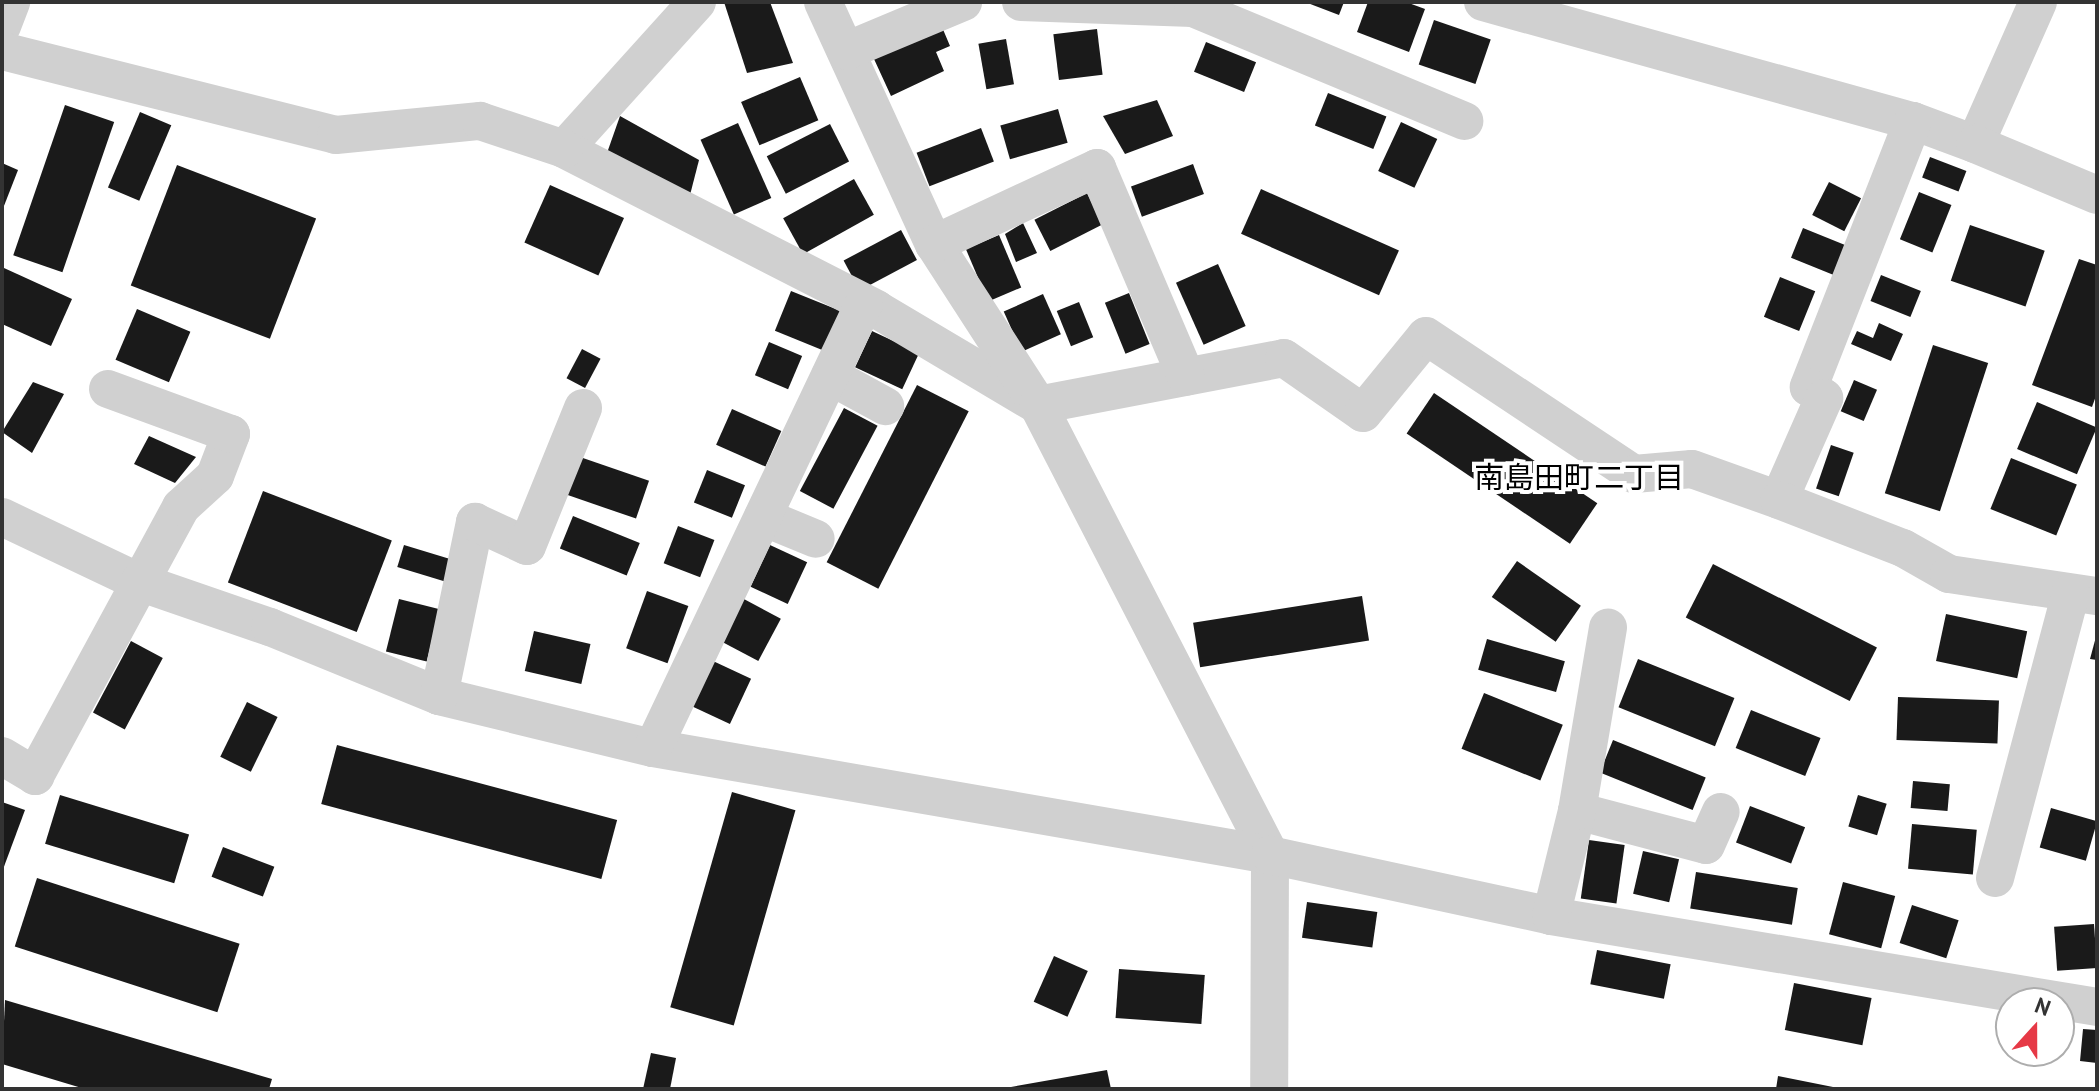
<!DOCTYPE html>
<meta charset="utf-8">
<style>
body{margin:0}
#map{position:relative;width:2099px;height:1091px;overflow:hidden;background:#fff;font-family:"PT Sans","Noto Sans JP",sans-serif}
div>[style]{position:absolute}
.building>*{inset:0;background:#1a1a1a;transform-origin:0 0}
.street>*{height:38px;margin:-19px;padding:0 19px;transform-origin:19px;border-radius:19px;background:#d0d0d0}
span{translate:-50% -50%;white-space:nowrap;text-align:center;line-height:1.15;-webkit-text-stroke:8px #fff;paint-order:stroke}
.neighbourhood-label{font-size:30px;color:#000}
.frame{position:absolute;inset:0;border:4px solid #333;pointer-events:none}
.north{position:absolute;left:1995px;top:987px;width:80px;height:80px;box-sizing:border-box;background:#fff;border:2px solid #adadad;border-radius:50%;rotate:21deg;font-size:22px;font-weight:700;line-height:32px;text-align:center;color:#333}
.north::after{content:'';display:block;margin:auto;width:28px;height:36px;background:#e63946;clip-path:polygon(50% 0,100% 100%,50% 72%,0 100%)}
</style>
<div id="map">
<div class="building">
<div style="clip-path:polygon(724px 2px,770px 2px,793px 63px,747px 73px)"></div>
<div style="clip-path:polygon(1305px 2px,1344px 2px,1339px 15px)"></div>
<div style="clip-path:polygon(1368px 2px,1406px 2px,1425px 9px,1409px 52px,1357px 32px)"></div>
<div style="left:1434px;top:20px;width:60px;height:47px;rotate:19deg"></div>
<div style="clip-path:polygon(942px 27px,950px 46px,936px 52px,944px 71px,891px 96px,874px 59px)"></div>
<div style="left:1097px;top:29px;width:46px;height:44px;rotate:83deg"></div>
<div style="left:1006px;top:39px;width:46px;height:28px;rotate:80deg"></div>
<div style="left:1206px;top:42px;width:54px;height:32px;rotate:22deg"></div>
<div style="left:800px;top:77px;width:47px;height:64px;rotate:67deg"></div>
<div style="left:1328px;top:93px;width:63px;height:35px;rotate:22deg"></div>
<div style="clip-path:polygon(1157px 100px,1173px 136px,1125px 154px,1103px 116px)"></div>
<div style="left:65px;top:105px;width:52px;height:159px;rotate:19deg"></div>
<div style="left:1058px;top:109px;width:35px;height:60px;rotate:74deg"></div>
<div style="left:140px;top:112px;width:34px;height:82px;rotate:23deg"></div>
<div style="clip-path:polygon(620px 116px,699px 160px,690px 195px,607px 153px)"></div>
<div style="left:1401px;top:122px;width:40px;height:54px;rotate:25deg"></div>
<div style="left:738px;top:123px;width:82px;height:41px;rotate:66deg"></div>
<div style="left:830px;top:124px;width:42px;height:71px;rotate:63deg"></div>
<div style="left:981px;top:128px;width:36px;height:69px;rotate:69deg"></div>
<div style="left:1930px;top:157px;width:39px;height:22px;rotate:21deg"></div>
<div style="clip-path:polygon(2px 163px,18px 170px,2px 211px)"></div>
<div style="left:1193px;top:164px;width:32px;height:66px;rotate:70deg"></div>
<div style="left:177px;top:165px;width:149px;height:129px;rotate:21deg"></div>
<div style="left:854px;top:179px;width:41px;height:81px;rotate:61deg"></div>
<div style="left:1829px;top:182px;width:36px;height:37px;rotate:27deg"></div>
<div style="left:550px;top:185px;width:81px;height:63px;rotate:24deg"></div>
<div style="left:1261px;top:189px;width:151px;height:49px;rotate:24deg"></div>
<div style="left:1919px;top:192px;width:35px;height:51px;rotate:22deg"></div>
<div style="left:1087px;top:193px;width:35px;height:59px;rotate:63deg"></div>
<div style="clip-path:polygon(1023px 223px,1037px 253px,1016px 262px,1005px 234px)"></div>
<div style="left:1970px;top:225px;width:79px;height:59px;rotate:19deg"></div>
<div style="left:1803px;top:228px;width:48px;height:32px;rotate:22deg"></div>
<div style="left:901px;top:230px;width:34px;height:65px;rotate:62deg"></div>
<div style="left:999px;top:235px;width:57px;height:36px;rotate:67deg"></div>
<div style="clip-path:polygon(2079px 259px,2097px 265px,2097px 393px,2092px 407px,2032px 385px)"></div>
<div style="left:1218px;top:264px;width:68px;height:46px;rotate:66deg"></div>
<div style="clip-path:polygon(4px 268px,72px 299px,51px 346px,2px 324px)"></div>
<div style="left:1881px;top:275px;width:43px;height:28px;rotate:22deg"></div>
<div style="left:1780px;top:277px;width:38px;height:43px;rotate:22deg"></div>
<div style="left:791px;top:291px;width:53px;height:43px;rotate:22deg"></div>
<div style="left:1129px;top:293px;width:55px;height:26px;rotate:68deg"></div>
<div style="left:1043px;top:294px;width:44px;height:43px;rotate:66deg"></div>
<div style="left:1079px;top:302px;width:38px;height:24px;rotate:68deg"></div>
<div style="left:137px;top:309px;width:58px;height:55px;rotate:23deg"></div>
<div style="clip-path:polygon(1879px 323px,1903px 334px,1891px 361px,1851px 344px,1857px 331px,1873px 338px)"></div>
<div style="left:872px;top:331px;width:52px;height:40px;rotate:25deg"></div>
<div style="left:769px;top:342px;width:36px;height:36px;rotate:23deg"></div>
<div style="left:1933px;top:345px;width:58px;height:156px;rotate:18deg"></div>
<div style="left:582px;top:349px;width:21px;height:33px;rotate:28deg"></div>
<div style="left:1854px;top:380px;width:25px;height:34px;rotate:23deg"></div>
<div style="clip-path:polygon(33px 382px,64px 394px,32px 453px,2px 432px)"></div>
<div style="left:917px;top:385px;width:58px;height:199px;rotate:27deg"></div>
<div style="left:1434px;top:393px;width:197px;height:49px;rotate:34deg"></div>
<div style="left:2037px;top:402px;width:65px;height:51px;rotate:23deg"></div>
<div style="left:844px;top:408px;width:38px;height:94px;rotate:28deg"></div>
<div style="left:732px;top:409px;width:54px;height:39px;rotate:24deg"></div>
<div style="clip-path:polygon(149px 436px,196px 457px,175px 483px,134px 464px)"></div>
<div style="left:1831px;top:445px;width:24px;height:46px;rotate:19deg"></div>
<div style="left:580px;top:457px;width:73px;height:40px;rotate:19deg"></div>
<div style="left:2011px;top:458px;width:71px;height:55px;rotate:22deg"></div>
<div style="left:707px;top:470px;width:41px;height:35px;rotate:22deg"></div>
<div style="left:263px;top:491px;width:138px;height:98px;rotate:21deg"></div>
<div style="left:573px;top:516px;width:72px;height:35px;rotate:22deg"></div>
<div style="left:678px;top:526px;width:39px;height:40px;rotate:21deg"></div>
<div style="left:404px;top:545px;width:49px;height:23px;rotate:17deg"></div>
<div style="left:770px;top:545px;width:41px;height:46px;rotate:25deg"></div>
<div style="left:1517px;top:561px;width:78px;height:44px;rotate:35deg"></div>
<div style="left:1713px;top:564px;width:184px;height:60px;rotate:27deg"></div>
<div style="left:647px;top:591px;width:44px;height:61px;rotate:20deg"></div>
<div style="left:1362px;top:596px;width:45px;height:171px;rotate:81deg"></div>
<div style="left:742px;top:598px;width:44px;height:48px;rotate:28deg"></div>
<div style="left:399px;top:599px;width:42px;height:54px;rotate:14deg"></div>
<div style="left:1946px;top:614px;width:83px;height:48px;rotate:12deg"></div>
<div style="left:534px;top:631px;width:58px;height:41px;rotate:13deg"></div>
<div style="clip-path:polygon(2097px 633px,2097px 660px,2090px 659px)"></div>
<div style="left:1487px;top:639px;width:81px;height:32px;rotate:16deg"></div>
<div style="left:131px;top:641px;width:36px;height:81px;rotate:28deg"></div>
<div style="left:1638px;top:659px;width:104px;height:52px;rotate:22deg"></div>
<div style="left:713px;top:661px;width:42px;height:50px;rotate:25deg"></div>
<div style="left:1484px;top:693px;width:85px;height:60px;rotate:22deg"></div>
<div style="left:1898px;top:697px;width:101px;height:43px;rotate:2deg"></div>
<div style="left:247px;top:702px;width:34px;height:61px;rotate:26deg"></div>
<div style="left:1751px;top:710px;width:75px;height:41px;rotate:22deg"></div>
<div style="left:1613px;top:740px;width:100px;height:35px;rotate:22deg"></div>
<div style="left:337px;top:745px;width:290px;height:61px;rotate:15deg"></div>
<div style="left:1913px;top:781px;width:37px;height:27px;rotate:5deg"></div>
<div style="left:732px;top:792px;width:66px;height:224px;rotate:16deg"></div>
<div style="left:60px;top:795px;width:135px;height:51px;rotate:17deg"></div>
<div style="left:1858px;top:795px;width:30px;height:33px;rotate:17deg"></div>
<div style="clip-path:polygon(2px 802px,25px 810px,2px 872px)"></div>
<div style="left:1750px;top:806px;width:59px;height:39px;rotate:21deg"></div>
<div style="left:2051px;top:808px;width:48px;height:41px;rotate:16deg"></div>
<div style="left:1912px;top:824px;width:65px;height:45px;rotate:5deg"></div>
<div style="left:1589px;top:840px;width:36px;height:59px;rotate:8deg"></div>
<div style="left:223px;top:847px;width:55px;height:32px;rotate:21deg"></div>
<div style="left:1643px;top:851px;width:37px;height:44px;rotate:13deg"></div>
<div style="left:1696px;top:872px;width:103px;height:37px;rotate:9deg"></div>
<div style="left:37px;top:878px;width:213px;height:72px;rotate:18deg"></div>
<div style="left:1843px;top:882px;width:54px;height:54px;rotate:15deg"></div>
<div style="left:1307px;top:902px;width:71px;height:36px;rotate:8deg"></div>
<div style="left:1912px;top:905px;width:49px;height:40px;rotate:18deg"></div>
<div style="left:2094px;top:924px;width:44px;height:40px;rotate:86deg"></div>
<div style="left:1597px;top:950px;width:75px;height:35px;rotate:11deg"></div>
<div style="left:1054px;top:956px;width:37px;height:50px;rotate:24deg"></div>
<div style="left:1119px;top:969px;width:86px;height:49px;rotate:4deg"></div>
<div style="left:1794px;top:983px;width:79px;height:48px;rotate:11deg"></div>
<div style="clip-path:polygon(5px 1000px,272px 1079px,269px 1089px,85px 1089px,2px 1064px)"></div>
<div style="clip-path:polygon(2083px 1029px,2097px 1030px,2097px 1063px,2080px 1061px)"></div>
<div style="clip-path:polygon(651px 1053px,676px 1058px,670px 1089px,643px 1089px)"></div>
<div style="clip-path:polygon(1107px 1070px,1111px 1089px,1011px 1089px,1011px 1087px)"></div>
<div style="clip-path:polygon(1778px 1076px,1838px 1088px,1838px 1089px,1776px 1089px)"></div>
</div>
<div class="street">
<div style="left:697px;top:2px;width:198px;rotate:132.1deg"></div>
<div style="left:564px;top:149px;width:351px;rotate:27.1deg"></div>
<div style="left:876px;top:309px;width:188px;rotate:30.7deg"></div>
<div style="left:1038px;top:405px;width:250px;rotate:-10.8deg"></div>
<div style="left:1284px;top:358px;width:96px;rotate:34.8deg"></div>
<div style="left:1363px;top:413px;width:99px;rotate:-50.7deg"></div>
<div style="left:1426px;top:336px;width:250px;rotate:33.6deg"></div>
<div style="left:1634px;top:474px;width:58px;rotate:-4.9deg"></div>
<div style="left:1692px;top:469px;width:92px;rotate:19.6deg"></div>
<div style="left:823px;top:2px;width:266px;rotate:65.4deg"></div>
<div style="left:934px;top:244px;width:192px;rotate:57.1deg"></div>
<div style="left:1038px;top:405px;width:506px;rotate:62.73deg"></div>
<div style="left:1270px;top:855px;width:234px;rotate:90.2deg"></div>
<div style="left:1021px;top:2px;width:172px;rotate:2deg"></div>
<div style="left:1193px;top:8px;width:294px;rotate:22.6deg"></div>
<div style="left:1483px;top:2px;width:446px;rotate:15.5deg"></div>
<div style="left:2038px;top:2px;width:155px;rotate:113.9deg"></div>
<div style="left:1975px;top:144px;width:66px;rotate:-159.6deg"></div>
<div style="left:1913px;top:121px;width:286px;rotate:111.4deg"></div>
<div style="left:1809px;top:387px;width:19px;rotate:36deg"></div>
<div style="left:1824px;top:398px;width:111px;rotate:113.8deg"></div>
<div style="left:1779px;top:500px;width:133px;rotate:21.2deg"></div>
<div style="left:1903px;top:548px;width:53px;rotate:29.5deg"></div>
<div style="left:1949px;top:574px;width:150px;rotate:8.5deg"></div>
<div style="left:2px;top:26px;width:26px;rotate:-69deg"></div>
<div style="left:2px;top:51px;width:344px;rotate:14.1deg"></div>
<div style="left:336px;top:135px;width:145px;rotate:-5.6deg"></div>
<div style="left:480px;top:121px;width:89px;rotate:18.4deg"></div>
<div style="left:846px;top:51px;width:127px;rotate:-22.7deg"></div>
<div style="left:1975px;top:144px;width:132px;rotate:22.7deg"></div>
<div style="left:934px;top:244px;width:180px;rotate:-25deg"></div>
<div style="left:1097px;top:168px;width:227px;rotate:66.9deg"></div>
<div style="left:830px;top:376px;width:63px;rotate:28.6deg"></div>
<div style="left:2px;top:517px;width:152px;rotate:25.4deg"></div>
<div style="left:139px;top:582px;width:139px;rotate:19deg"></div>
<div style="left:270px;top:627px;width:183px;rotate:22.2deg"></div>
<div style="left:439px;top:696px;width:220px;rotate:13.7deg"></div>
<div style="left:653px;top:748px;width:626px;rotate:9.84deg"></div>
<div style="left:1270px;top:855px;width:288px;rotate:12.2deg"></div>
<div style="left:1551px;top:916px;width:554px;rotate:9.46deg"></div>
<div style="left:763px;top:517px;width:57px;rotate:22.5deg"></div>
<div style="left:439px;top:696px;width:178px;rotate:-78.3deg"></div>
<div style="left:475px;top:522px;width:57px;rotate:24.8deg"></div>
<div style="left:527px;top:546px;width:149px;rotate:-67.9deg"></div>
<div style="left:653px;top:748px;width:492px;rotate:-64.6deg"></div>
<div style="left:2px;top:756px;width:39px;rotate:31deg"></div>
<div style="left:35px;top:776px;width:306px;rotate:-61.5deg"></div>
<div style="left:181px;top:507px;width:46px;rotate:-42.4deg"></div>
<div style="left:215px;top:476px;width:45px;rotate:-69.1deg"></div>
<div style="left:231px;top:434px;width:131px;rotate:-159.9deg"></div>
<div style="left:1577px;top:811px;width:133px;rotate:14.8deg"></div>
<div style="left:1706px;top:845px;width:36px;rotate:-66deg"></div>
<div style="left:1995px;top:878px;width:295px;rotate:-75.1deg"></div>
<div style="left:1551px;top:916px;width:108px;rotate:-76.1deg"></div>
<div style="left:1577px;top:811px;width:186px;rotate:-80.4deg"></div>
</div>
<div class="neighbourhood-label">
<span style="left:1579px;top:477px">南島田町二丁目</span>
</div>
<div class="frame"></div>
<div class="north">N</div>
</div>
